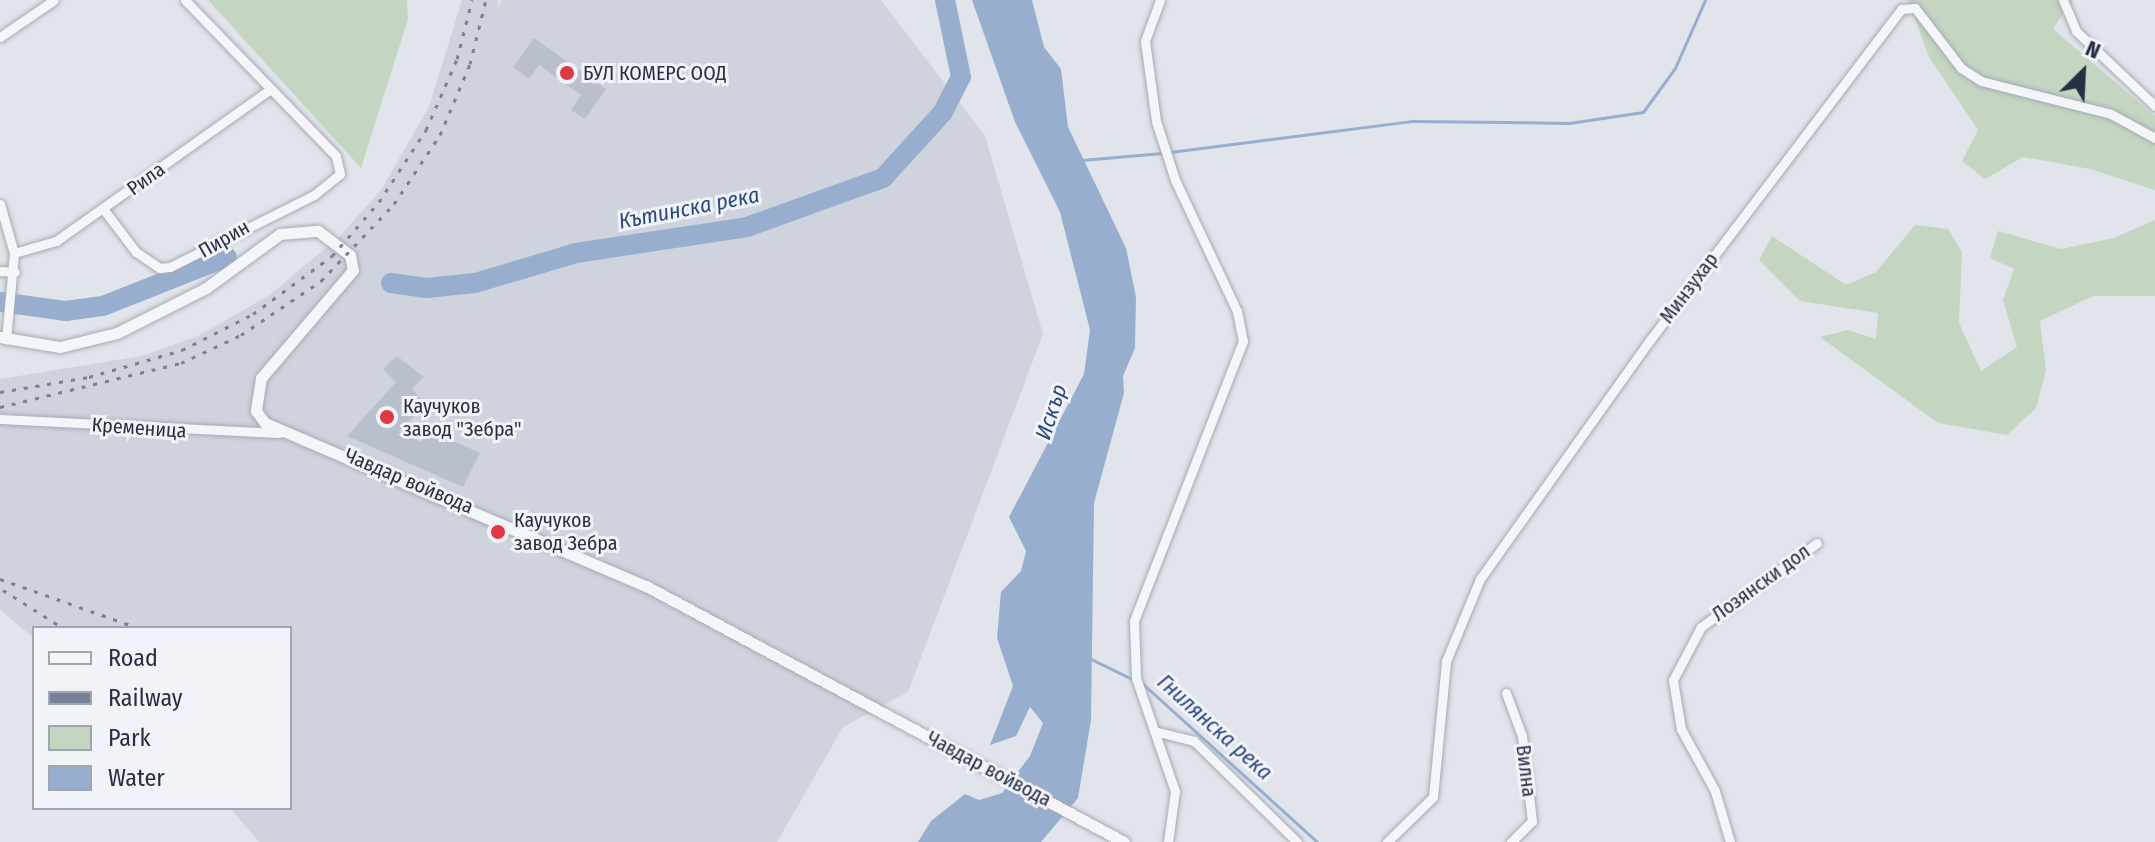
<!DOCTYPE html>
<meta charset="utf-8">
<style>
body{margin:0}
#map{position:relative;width:2155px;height:842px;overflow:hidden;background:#e1e4eb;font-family:"Fira Sans Condensed",sans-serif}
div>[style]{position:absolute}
.built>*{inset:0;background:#cfd3dd}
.green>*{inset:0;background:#c4d6c1}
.water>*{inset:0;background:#98aecf}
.stream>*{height:3px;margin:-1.5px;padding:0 1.5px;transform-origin:1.5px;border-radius:1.5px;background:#98aecf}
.river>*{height:20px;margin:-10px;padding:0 10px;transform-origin:10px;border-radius:10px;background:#98aecf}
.building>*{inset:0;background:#babfcc}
.roads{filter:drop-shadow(0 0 2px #a5aab6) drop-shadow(0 0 2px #a5aab6)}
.minor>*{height:9px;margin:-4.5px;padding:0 4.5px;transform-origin:4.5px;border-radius:4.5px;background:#f4f5f9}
.tertiary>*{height:11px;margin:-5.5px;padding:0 5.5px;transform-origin:5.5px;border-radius:5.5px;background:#f4f5f9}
.rail>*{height:3px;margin-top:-1.5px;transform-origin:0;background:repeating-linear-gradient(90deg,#788197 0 4px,transparent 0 12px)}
.dots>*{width:22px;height:22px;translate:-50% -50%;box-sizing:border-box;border:4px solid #f1f3f8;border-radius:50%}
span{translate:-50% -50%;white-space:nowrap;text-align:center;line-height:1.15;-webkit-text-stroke:6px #f1f3f8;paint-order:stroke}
.poi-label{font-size:20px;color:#272f45}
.left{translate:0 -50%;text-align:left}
.street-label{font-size:20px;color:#272f45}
.water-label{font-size:22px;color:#2c497e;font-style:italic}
.legend{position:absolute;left:32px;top:626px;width:260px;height:184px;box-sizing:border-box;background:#f1f3f8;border:2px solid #a0a5b0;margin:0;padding:10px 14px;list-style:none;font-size:24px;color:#272f45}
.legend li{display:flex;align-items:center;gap:16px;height:40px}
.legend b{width:40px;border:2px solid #a0a5b0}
.north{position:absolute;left:2043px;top:32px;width:80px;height:80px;-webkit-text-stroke:6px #f1f3f8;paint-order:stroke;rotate:24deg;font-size:22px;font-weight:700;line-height:32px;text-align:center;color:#272f45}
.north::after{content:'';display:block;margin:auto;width:28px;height:36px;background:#272f45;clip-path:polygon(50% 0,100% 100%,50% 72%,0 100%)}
</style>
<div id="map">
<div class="built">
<div style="clip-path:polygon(462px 0,498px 0,498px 9px,501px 0,881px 0,985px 136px,1043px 334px,908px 692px,843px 727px,777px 842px,259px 842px,230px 808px,290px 808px,290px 628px,34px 628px,34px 638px,0 610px,0 423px,14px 413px,0 414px,0 379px,142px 356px,198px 336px,271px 294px,340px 236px,381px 190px,429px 107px)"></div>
</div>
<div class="green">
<div style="clip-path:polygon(208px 0,407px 0,408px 19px,361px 168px)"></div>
<div style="clip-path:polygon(1908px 0,2073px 0,2053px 29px,2155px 116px,2155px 190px,2090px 169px,2023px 157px,1985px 179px,1962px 161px,1978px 130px,1929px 57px)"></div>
<div style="clip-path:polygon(2155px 220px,2155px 296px,2093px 296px,2040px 321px,2046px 370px,2036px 408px,2007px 435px,1938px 423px,1820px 337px,1848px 330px,1876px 339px,1878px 313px,1800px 301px,1759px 260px,1772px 236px,1846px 285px,1876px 272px,1915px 225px,1948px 229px,1962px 252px,1959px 323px,1981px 371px,2017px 347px,2003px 300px,2014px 269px,1990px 258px,1998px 231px,2061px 249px,2114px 238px)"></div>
</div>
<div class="water">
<div style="clip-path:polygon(972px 0,1032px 0,1044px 47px,1061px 69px,1068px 127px,1126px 248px,1136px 297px,1135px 348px,1123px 376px,1124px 393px,1094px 503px,1091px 720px,1078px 798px,1041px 842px,918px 842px,931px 821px,965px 794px,979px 800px,1002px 793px,1030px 756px,1043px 723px,1030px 707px,1016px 736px,990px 745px,1013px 686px,997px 638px,1001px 592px,1021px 571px,1026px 551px,1009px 517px,1084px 374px,1090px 330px,1060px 212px,1015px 122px)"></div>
</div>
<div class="stream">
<div style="left:1170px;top:152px;width:245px;rotate:-7.3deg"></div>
<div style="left:1413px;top:121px;width:156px;rotate:0.7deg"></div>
<div style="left:1569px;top:123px;width:75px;rotate:-8.5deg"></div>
<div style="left:1643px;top:112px;width:54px;rotate:-54deg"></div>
<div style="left:1675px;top:68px;width:74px;rotate:-66.2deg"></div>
<div style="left:1082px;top:160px;width:80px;rotate:-5deg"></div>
<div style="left:1089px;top:658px;width:48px;rotate:26deg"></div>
<div style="left:1143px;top:684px;width:235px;rotate:42.2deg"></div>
</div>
<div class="river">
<div style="left:391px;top:283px;width:36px;rotate:8deg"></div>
<div style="left:427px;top:288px;width:48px;rotate:-5.9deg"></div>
<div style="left:475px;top:283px;width:105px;rotate:-16.5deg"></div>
<div style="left:576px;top:253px;width:173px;rotate:-8.6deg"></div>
<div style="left:747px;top:227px;width:145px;rotate:-19.8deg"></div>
<div style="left:883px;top:178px;width:89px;rotate:-47.7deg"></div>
<div style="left:943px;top:112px;width:39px;rotate:-63deg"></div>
<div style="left:961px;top:77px;width:79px;rotate:-101.7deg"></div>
<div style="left:0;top:302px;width:67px;rotate:7.8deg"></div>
<div style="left:66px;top:311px;width:37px;rotate:-8deg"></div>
<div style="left:103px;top:306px;width:133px;rotate:-21.6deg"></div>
</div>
<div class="building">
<div style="clip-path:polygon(534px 38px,606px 89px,585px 119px,571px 110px,581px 95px,539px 65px,529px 79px,513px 67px)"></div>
<div style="clip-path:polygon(397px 356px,424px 377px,412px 389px,426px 405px,399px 431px,421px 442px,427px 429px,480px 453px,463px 487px,347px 436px,396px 382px,383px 369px)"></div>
</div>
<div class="roads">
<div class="minor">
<div style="left:1160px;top:0;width:44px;rotate:110.1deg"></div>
<div style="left:1145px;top:41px;width:81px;rotate:82.2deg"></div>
<div style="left:1156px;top:121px;width:62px;rotate:72.1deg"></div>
<div style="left:1175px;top:180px;width:145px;rotate:64.7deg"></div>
<div style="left:1237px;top:311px;width:31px;rotate:79deg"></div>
<div style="left:1243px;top:341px;width:300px;rotate:111.3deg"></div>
<div style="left:1134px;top:621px;width:57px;rotate:88deg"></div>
<div style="left:1136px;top:678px;width:120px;rotate:71deg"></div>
<div style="left:1175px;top:791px;width:51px;rotate:97.8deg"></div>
<div style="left:2063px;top:0;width:34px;rotate:67deg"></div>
<div style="left:2076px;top:31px;width:109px;rotate:43.5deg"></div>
<div style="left:0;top:37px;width:65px;rotate:-34.4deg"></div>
<div style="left:0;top:204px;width:51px;rotate:74.1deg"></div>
<div style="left:14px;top:253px;width:87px;rotate:95.3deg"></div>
<div style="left:104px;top:210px;width:53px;rotate:52.7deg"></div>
<div style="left:136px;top:252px;width:29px;rotate:34deg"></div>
<div style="left:160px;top:268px;width:10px;rotate:-6deg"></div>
<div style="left:170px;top:267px;width:161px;rotate:-26.6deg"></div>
<div style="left:314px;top:195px;width:33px;rotate:-39deg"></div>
<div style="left:340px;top:174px;width:18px;rotate:-103deg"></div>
<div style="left:336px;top:156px;width:217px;rotate:-134.1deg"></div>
<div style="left:14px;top:253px;width:44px;rotate:-15.9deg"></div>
<div style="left:56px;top:241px;width:261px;rotate:-35.3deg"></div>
<div style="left:0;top:271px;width:15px;rotate:4deg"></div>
<div style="left:0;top:419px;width:279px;rotate:2.9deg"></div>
<div style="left:1506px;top:693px;width:46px;rotate:69.6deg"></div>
<div style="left:1522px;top:736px;width:86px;rotate:83.3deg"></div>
<div style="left:1532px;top:821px;width:30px;rotate:135deg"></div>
<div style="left:1154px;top:731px;width:41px;rotate:14deg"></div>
<div style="left:1194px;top:741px;width:144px;rotate:44.4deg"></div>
<div style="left:1387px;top:842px;width:64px;rotate:-44.4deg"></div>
<div style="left:1433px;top:797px;width:137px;rotate:-84.5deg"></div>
<div style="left:1446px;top:661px;width:89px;rotate:-67.5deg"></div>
<div style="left:1480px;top:579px;width:293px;rotate:-54.6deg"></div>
<div style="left:1650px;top:340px;width:415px;rotate:-52.8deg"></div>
<div style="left:1901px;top:9px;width:14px;rotate:-4deg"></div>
<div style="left:1915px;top:8px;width:76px;rotate:52.5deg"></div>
<div style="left:1961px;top:68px;width:24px;rotate:33deg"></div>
<div style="left:1981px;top:81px;width:134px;rotate:14.2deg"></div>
<div style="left:2111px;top:114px;width:50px;rotate:28.6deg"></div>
<div style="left:1730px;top:842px;width:53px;rotate:-106.4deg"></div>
<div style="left:1715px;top:791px;width:71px;rotate:-118.7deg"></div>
<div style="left:1681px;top:729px;width:50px;rotate:-99.3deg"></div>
<div style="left:1673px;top:680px;width:60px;rotate:-62.2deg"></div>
<div style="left:1701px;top:627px;width:143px;rotate:-35.9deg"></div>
</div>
<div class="tertiary">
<div style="left:0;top:337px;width:61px;rotate:9.5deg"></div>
<div style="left:60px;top:347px;width:59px;rotate:-13.8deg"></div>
<div style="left:117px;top:333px;width:100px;rotate:-26.8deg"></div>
<div style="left:206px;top:288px;width:92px;rotate:-36.1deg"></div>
<div style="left:280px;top:234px;width:38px;rotate:-5deg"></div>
<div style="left:318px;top:231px;width:40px;rotate:37deg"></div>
<div style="left:350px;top:255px;width:15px;rotate:79deg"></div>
<div style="left:353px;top:270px;width:142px;rotate:130.4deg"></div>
<div style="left:261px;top:378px;width:33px;rotate:99deg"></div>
<div style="left:256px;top:411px;width:15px;rotate:53deg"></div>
<div style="left:265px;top:423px;width:414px;rotate:23.2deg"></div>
<div style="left:646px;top:586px;width:542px;rotate:28.17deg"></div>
</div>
</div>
<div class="rail">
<div style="left:0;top:392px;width:90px;rotate:-9.6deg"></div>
<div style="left:89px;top:377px;width:97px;rotate:-16.2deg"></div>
<div style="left:182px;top:350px;width:80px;rotate:-26.9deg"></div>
<div style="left:253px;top:314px;width:98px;rotate:-36.3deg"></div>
<div style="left:332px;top:256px;width:72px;rotate:-49deg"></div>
<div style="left:379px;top:202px;width:86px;rotate:-56.9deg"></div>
<div style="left:426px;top:130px;width:77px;rotate:-66.4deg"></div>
<div style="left:457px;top:59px;width:61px;rotate:-75.7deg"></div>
<div style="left:0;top:407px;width:186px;rotate:-13.7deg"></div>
<div style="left:181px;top:363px;width:66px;rotate:-25deg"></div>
<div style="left:241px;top:335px;width:97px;rotate:-34deg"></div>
<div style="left:321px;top:281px;width:106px;rotate:-46.5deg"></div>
<div style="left:394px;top:204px;width:83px;rotate:-56.3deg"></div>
<div style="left:440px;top:135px;width:77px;rotate:-67.1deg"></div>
<div style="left:470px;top:64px;width:66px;rotate:-76deg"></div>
<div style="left:0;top:579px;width:146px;rotate:19.5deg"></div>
<div style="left:3px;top:590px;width:71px;rotate:32.3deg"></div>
</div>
<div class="dots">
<div style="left:567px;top:73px;background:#de3842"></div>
<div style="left:387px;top:417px;background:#de3842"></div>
<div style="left:498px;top:532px;background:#de3842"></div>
</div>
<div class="poi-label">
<span class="left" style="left:583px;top:73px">БУЛ КОМЕРС ООД</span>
<span class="left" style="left:403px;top:418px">Каучуков<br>завод "Зебра"</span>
<span class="left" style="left:514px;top:532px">Каучуков<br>завод Зебра</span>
</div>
<div class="street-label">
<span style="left:146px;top:179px;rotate:-36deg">Рила</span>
<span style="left:224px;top:239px;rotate:-30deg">Пирин</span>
<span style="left:1689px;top:288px;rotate:-53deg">Минзухар</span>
<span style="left:139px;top:428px;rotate:4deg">Кременица</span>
<span style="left:409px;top:481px;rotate:23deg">Чавдар войвода</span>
<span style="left:1761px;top:583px;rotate:-36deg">Лозянски дол</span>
<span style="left:989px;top:769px;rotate:28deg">Чавдар войвода</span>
<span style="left:1526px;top:771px;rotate:83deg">Вилна</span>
</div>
<div class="water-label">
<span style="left:689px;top:208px;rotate:-11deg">Кътинска река</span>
<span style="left:1051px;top:412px;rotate:-72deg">Искър</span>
<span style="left:1215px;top:727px;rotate:42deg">Гнилянска река</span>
</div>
<ul class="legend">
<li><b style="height:10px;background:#f4f5f9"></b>Road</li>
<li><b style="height:10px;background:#788197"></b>Railway</li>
<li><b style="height:22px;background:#c4d6c1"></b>Park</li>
<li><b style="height:22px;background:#98aecf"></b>Water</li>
</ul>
<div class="north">N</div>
</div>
